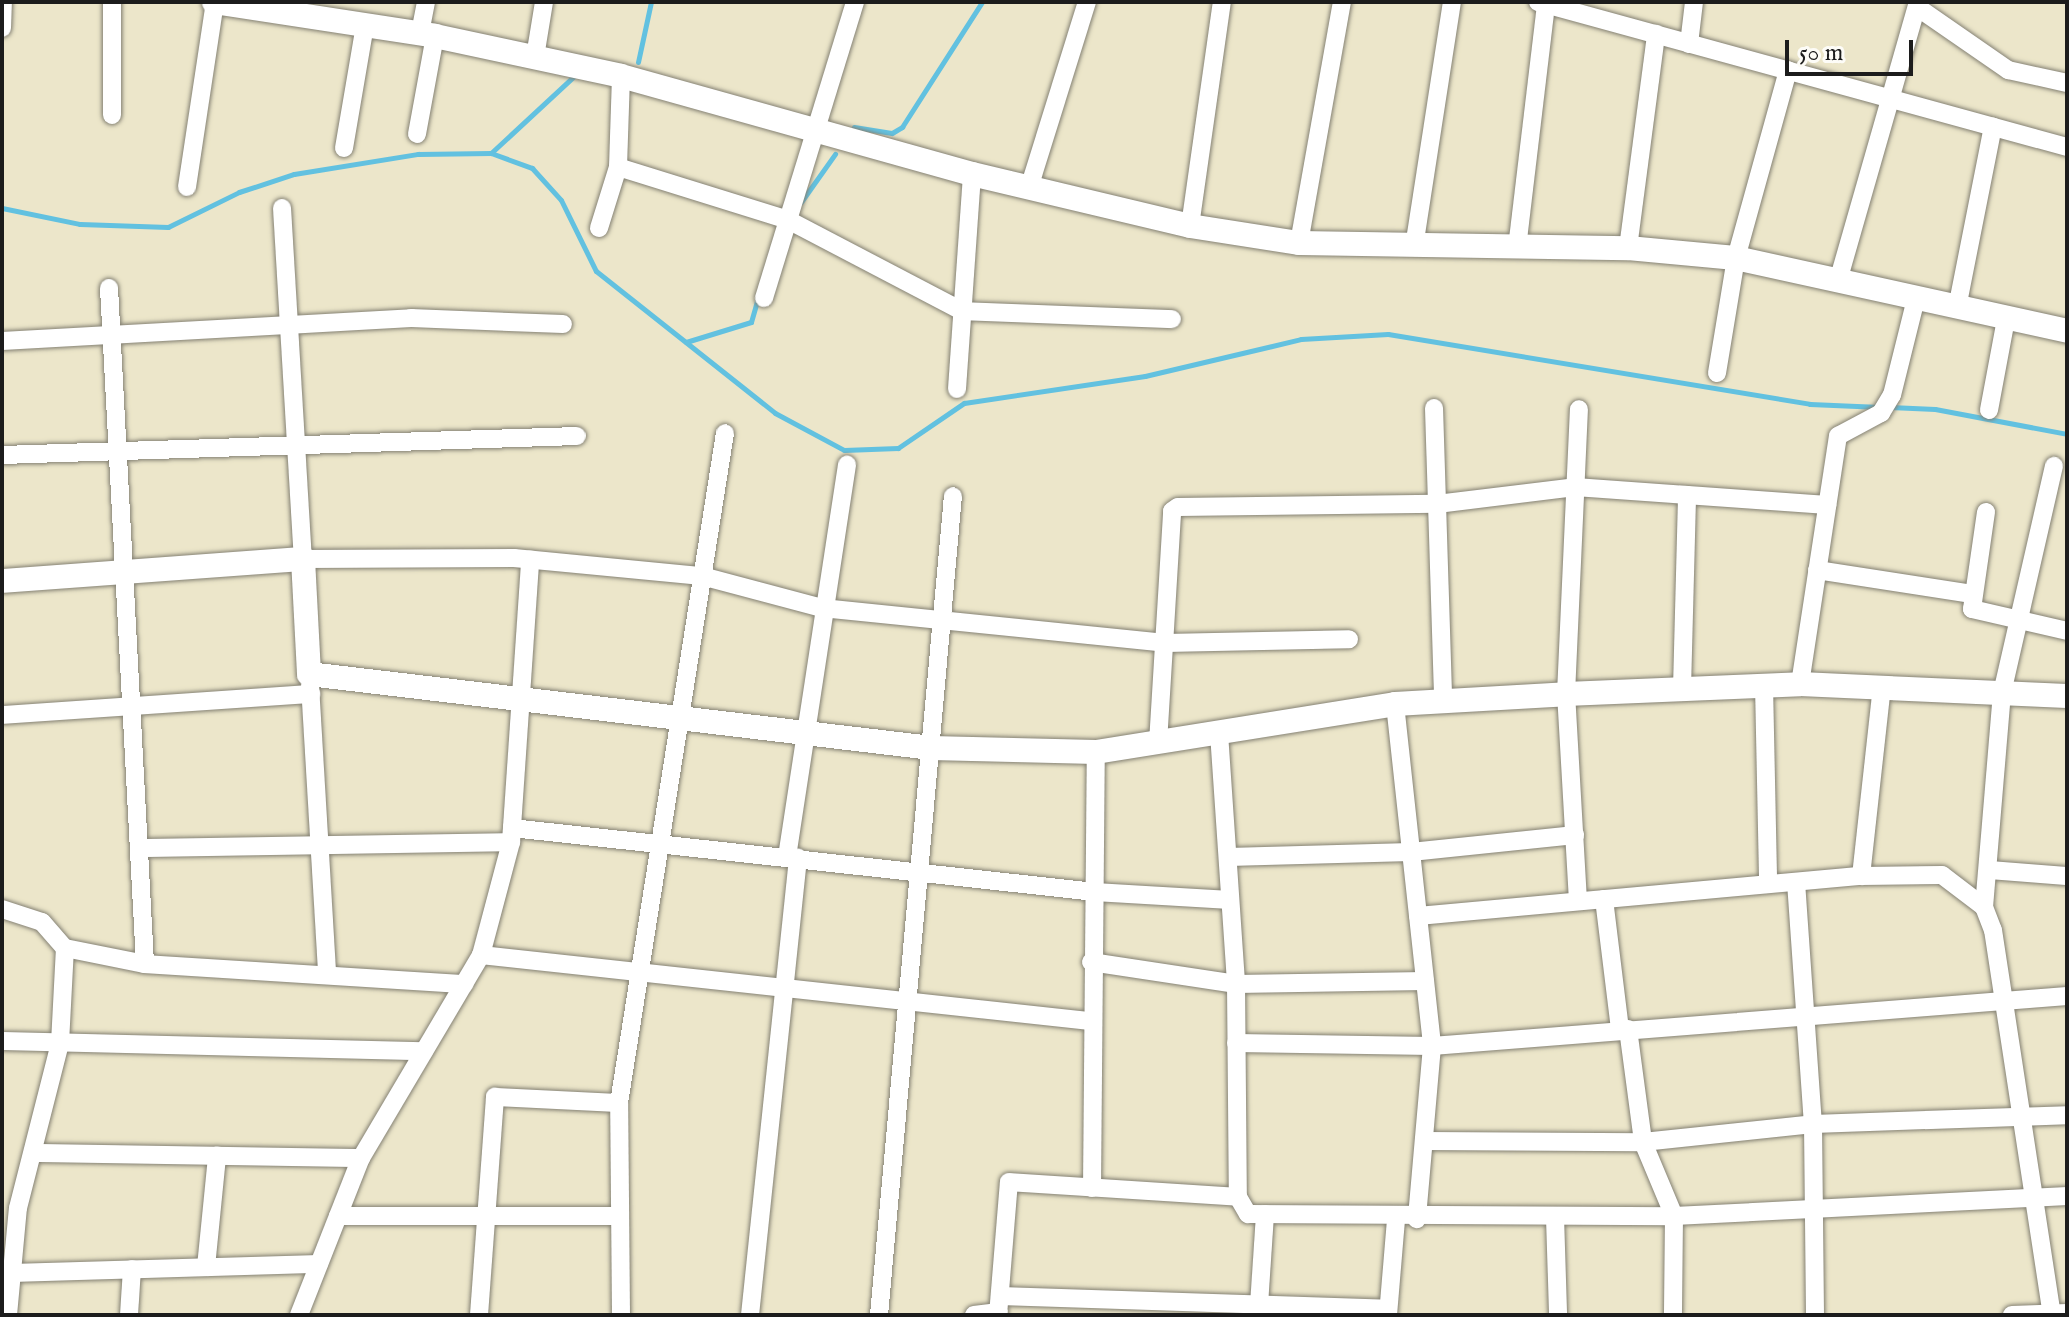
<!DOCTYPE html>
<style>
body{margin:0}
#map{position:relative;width:2069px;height:1317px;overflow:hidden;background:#ece6ca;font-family:"IM FELL English",serif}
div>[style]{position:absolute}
.stream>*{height:5px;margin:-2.5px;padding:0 2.5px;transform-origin:2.5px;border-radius:2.5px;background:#62c1e0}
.roads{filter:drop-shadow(0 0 2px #848173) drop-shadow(0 0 2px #848173)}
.minor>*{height:18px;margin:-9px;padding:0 9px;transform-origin:9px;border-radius:9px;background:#fff}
.tertiary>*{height:24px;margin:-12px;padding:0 12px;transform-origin:12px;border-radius:12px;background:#fff}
span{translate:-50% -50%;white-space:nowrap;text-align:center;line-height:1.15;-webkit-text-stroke:8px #fdfcf7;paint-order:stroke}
.frame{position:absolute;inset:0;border:4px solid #1c1c1c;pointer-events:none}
.scale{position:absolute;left:1785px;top:40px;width:128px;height:36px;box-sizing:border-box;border:4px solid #1c1c1c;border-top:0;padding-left:10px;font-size:24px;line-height:28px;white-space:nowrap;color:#1c1c1c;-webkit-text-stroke:6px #fdfcf7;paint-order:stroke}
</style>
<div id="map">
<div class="stream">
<div style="left:638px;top:62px;width:61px;rotate:-77.8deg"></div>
<div style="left:854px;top:127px;width:38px;rotate:9deg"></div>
<div style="left:892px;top:133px;width:12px;rotate:-31deg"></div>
<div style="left:902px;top:127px;width:148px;rotate:-57.4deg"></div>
<div style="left:491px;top:153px;width:112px;rotate:-42.8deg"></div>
<div style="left:801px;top:202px;width:59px;rotate:-54.7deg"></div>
<div style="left:2px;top:208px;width:80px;rotate:11.6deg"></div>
<div style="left:80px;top:224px;width:88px;rotate:2deg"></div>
<div style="left:168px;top:227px;width:79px;rotate:-26.2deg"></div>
<div style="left:239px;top:192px;width:58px;rotate:-18.1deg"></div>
<div style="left:294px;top:174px;width:126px;rotate:-9.2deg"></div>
<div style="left:418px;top:154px;width:73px;rotate:-0.8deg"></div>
<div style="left:491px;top:153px;width:44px;rotate:20.1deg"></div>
<div style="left:532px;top:168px;width:43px;rotate:47.8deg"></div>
<div style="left:561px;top:200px;width:79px;rotate:63.8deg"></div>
<div style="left:596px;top:271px;width:228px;rotate:38.4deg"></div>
<div style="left:775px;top:413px;width:78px;rotate:28.2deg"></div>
<div style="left:844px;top:450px;width:54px;rotate:-2.1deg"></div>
<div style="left:898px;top:448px;width:80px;rotate:-34.3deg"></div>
<div style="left:964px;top:403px;width:183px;rotate:-8.5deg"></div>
<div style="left:1145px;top:376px;width:160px;rotate:-13.3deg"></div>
<div style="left:1301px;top:339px;width:87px;rotate:-3.3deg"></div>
<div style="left:1388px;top:334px;width:428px;rotate:9.4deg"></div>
<div style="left:1810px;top:404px;width:70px;rotate:2.5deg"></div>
<div style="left:686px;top:342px;width:68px;rotate:-17.1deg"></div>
<div style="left:751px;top:322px;width:25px;rotate:-74deg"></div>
<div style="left:1890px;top:407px;width:45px;rotate:2.5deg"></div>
<div style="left:1935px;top:409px;width:134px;rotate:10.7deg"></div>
</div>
<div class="roads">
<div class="minor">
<div style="left:112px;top:2px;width:113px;rotate:90deg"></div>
<div style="left:1538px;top:2px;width:549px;rotate:15.33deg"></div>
<div style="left:1917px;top:7px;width:111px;rotate:34.7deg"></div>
<div style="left:2008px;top:70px;width:60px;rotate:12.4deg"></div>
<div style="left:2px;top:28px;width:26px;rotate:-88deg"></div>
<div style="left:420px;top:33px;width:32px;rotate:-79deg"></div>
<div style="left:1689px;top:44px;width:42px;rotate:-83.2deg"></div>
<div style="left:535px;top:57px;width:56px;rotate:-80.7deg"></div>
<div style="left:417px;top:134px;width:100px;rotate:-79.6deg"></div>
<div style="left:344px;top:148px;width:125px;rotate:-80.3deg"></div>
<div style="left:618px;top:167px;width:178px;rotate:17.3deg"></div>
<div style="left:788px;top:220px;width:196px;rotate:27.6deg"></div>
<div style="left:962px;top:311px;width:210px;rotate:2.2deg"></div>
<div style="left:187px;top:187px;width:187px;rotate:-81.4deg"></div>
<div style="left:1029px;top:188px;width:195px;rotate:-72.7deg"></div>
<div style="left:282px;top:208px;width:352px;rotate:86.6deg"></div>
<div style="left:303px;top:559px;width:211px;rotate:-0.3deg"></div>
<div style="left:514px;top:558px;width:189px;rotate:5.5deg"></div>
<div style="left:702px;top:576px;width:124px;rotate:14.9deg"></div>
<div style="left:822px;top:608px;width:345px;rotate:5.8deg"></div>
<div style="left:1165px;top:643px;width:184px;rotate:-1.2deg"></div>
<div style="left:1190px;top:226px;width:226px;rotate:-81.9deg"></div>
<div style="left:599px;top:228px;width:64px;rotate:-72.7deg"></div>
<div style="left:618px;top:167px;width:91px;rotate:-88.1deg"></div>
<div style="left:1299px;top:243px;width:245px;rotate:-79.9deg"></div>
<div style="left:1414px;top:247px;width:248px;rotate:-81.2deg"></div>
<div style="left:1517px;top:248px;width:246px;rotate:-83.2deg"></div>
<div style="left:1628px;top:248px;width:216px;rotate:-82.5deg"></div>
<div style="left:1838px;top:281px;width:290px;rotate:-74deg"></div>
<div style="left:109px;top:288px;width:677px;rotate:86.95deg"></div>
<div style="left:764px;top:298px;width:310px;rotate:-72.9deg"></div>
<div style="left:1957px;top:308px;width:185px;rotate:-78.8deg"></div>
<div style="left:2px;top:341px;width:410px;rotate:-3.2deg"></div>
<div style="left:411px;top:318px;width:152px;rotate:2.3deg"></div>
<div style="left:1717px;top:373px;width:117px;rotate:-80.6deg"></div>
<div style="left:1736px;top:258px;width:195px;rotate:-74.5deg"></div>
<div style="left:957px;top:389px;width:216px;rotate:-86deg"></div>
<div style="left:1434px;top:408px;width:293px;rotate:88.2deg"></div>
<div style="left:1989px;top:410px;width:93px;rotate:-79.4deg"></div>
<div style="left:2px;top:455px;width:575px;rotate:-1.89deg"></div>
<div style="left:1986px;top:512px;width:98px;rotate:98.2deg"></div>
<div style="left:1972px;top:609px;width:98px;rotate:13deg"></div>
<div style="left:1817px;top:570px;width:157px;rotate:8.8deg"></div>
<div style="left:1800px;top:684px;width:251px;rotate:-81.3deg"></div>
<div style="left:1838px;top:436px;width:49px;rotate:-28.1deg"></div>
<div style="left:1881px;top:413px;width:21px;rotate:-59deg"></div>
<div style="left:1892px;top:395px;width:99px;rotate:-76deg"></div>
<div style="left:310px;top:685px;width:290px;rotate:86.6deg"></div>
<div style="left:1764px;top:685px;width:199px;rotate:88.8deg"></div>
<div style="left:1682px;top:689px;width:194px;rotate:-88.5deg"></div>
<div style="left:1395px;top:704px;width:344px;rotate:83.8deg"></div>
<div style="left:1432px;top:1046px;width:174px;rotate:95deg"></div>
<div style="left:2px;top:715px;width:310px;rotate:-3.9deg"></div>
<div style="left:1219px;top:733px;width:252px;rotate:86.1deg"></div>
<div style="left:1236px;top:984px;width:213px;rotate:89.5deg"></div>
<div style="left:1238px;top:1197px;width:20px;rotate:60deg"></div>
<div style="left:1248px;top:1214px;width:426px;rotate:0.3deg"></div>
<div style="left:1674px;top:1216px;width:394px;rotate:-2.9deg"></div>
<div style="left:1158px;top:743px;width:232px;rotate:-86.5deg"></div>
<div style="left:1172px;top:511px;width:7px;rotate:-34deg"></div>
<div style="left:1178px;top:507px;width:259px;rotate:-0.7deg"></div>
<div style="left:1437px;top:504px;width:139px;rotate:-7deg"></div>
<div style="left:1575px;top:487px;width:253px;rotate:4.1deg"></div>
<div style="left:512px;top:828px;width:587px;rotate:6.26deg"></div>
<div style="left:1095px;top:892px;width:135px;rotate:3.4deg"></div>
<div style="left:140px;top:848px;width:371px;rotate:-0.9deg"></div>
<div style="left:787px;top:857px;width:397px;rotate:-81.3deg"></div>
<div style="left:1228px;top:857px;width:183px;rotate:-1.6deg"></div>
<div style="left:1411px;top:852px;width:165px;rotate:-5.9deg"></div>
<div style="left:1989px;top:870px;width:78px;rotate:4.4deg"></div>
<div style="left:1861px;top:876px;width:190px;rotate:-83.7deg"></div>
<div style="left:1796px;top:882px;width:243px;rotate:86deg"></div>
<div style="left:1813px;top:1124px;width:191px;rotate:89.4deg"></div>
<div style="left:1604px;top:899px;width:132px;rotate:83deg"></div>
<div style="left:1578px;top:901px;width:207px;rotate:-93.3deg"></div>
<div style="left:1566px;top:694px;width:285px;rotate:-87.4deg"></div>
<div style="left:1984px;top:907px;width:215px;rotate:-85.2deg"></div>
<div style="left:2002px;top:693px;width:233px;rotate:-77.1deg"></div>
<div style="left:2px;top:909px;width:42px;rotate:18deg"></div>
<div style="left:42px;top:922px;width:35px;rotate:49deg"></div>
<div style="left:65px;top:948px;width:82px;rotate:11.3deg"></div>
<div style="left:145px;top:964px;width:320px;rotate:3.6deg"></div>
<div style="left:1418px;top:916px;width:445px;rotate:-5.2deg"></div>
<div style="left:1861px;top:876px;width:81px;rotate:-0.7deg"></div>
<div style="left:1942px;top:875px;width:53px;rotate:37.3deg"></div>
<div style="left:1984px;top:907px;width:25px;rotate:69deg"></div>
<div style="left:1993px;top:930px;width:389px;rotate:81.3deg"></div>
<div style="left:481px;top:955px;width:613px;rotate:6.19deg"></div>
<div style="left:1091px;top:962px;width:147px;rotate:8.6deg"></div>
<div style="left:1236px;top:984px;width:189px;rotate:-0.9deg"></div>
<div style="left:1628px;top:1029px;width:114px;rotate:82.4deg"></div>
<div style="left:1643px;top:1142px;width:80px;rotate:67.3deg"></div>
<div style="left:1674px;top:1216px;width:99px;rotate:90.6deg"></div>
<div style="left:2px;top:1041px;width:422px;rotate:1.4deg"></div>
<div style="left:1236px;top:1043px;width:196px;rotate:0.9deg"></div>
<div style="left:1432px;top:1046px;width:637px;rotate:-4.5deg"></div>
<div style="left:1424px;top:1141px;width:219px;rotate:0.3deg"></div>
<div style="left:1643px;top:1142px;width:171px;rotate:-6deg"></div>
<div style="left:1813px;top:1124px;width:254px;rotate:-2deg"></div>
<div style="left:33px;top:1153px;width:328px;rotate:0.9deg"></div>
<div style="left:1092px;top:1188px;width:436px;rotate:-89.5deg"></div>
<div style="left:338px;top:1216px;width:282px"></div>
<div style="left:1555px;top:1217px;width:98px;rotate:88.2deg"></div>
<div style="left:206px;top:1267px;width:112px;rotate:-84.3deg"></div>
<div style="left:12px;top:1273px;width:307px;rotate:-1.7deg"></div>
<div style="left:1000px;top:1296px;width:388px;rotate:1.9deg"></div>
<div style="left:1259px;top:1305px;width:91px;rotate:-86.2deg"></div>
<div style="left:8px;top:1315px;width:107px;rotate:-84.7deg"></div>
<div style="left:18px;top:1208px;width:170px;rotate:-75.7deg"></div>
<div style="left:60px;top:1043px;width:95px;rotate:-87deg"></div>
<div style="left:129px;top:1315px;width:46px;rotate:-86.3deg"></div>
<div style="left:299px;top:1315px;width:169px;rotate:-68.5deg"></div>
<div style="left:361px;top:1158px;width:236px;rotate:-59.4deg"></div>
<div style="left:481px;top:955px;width:117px;rotate:-75.1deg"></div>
<div style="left:511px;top:842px;width:283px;rotate:-86.1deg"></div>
<div style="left:479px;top:1315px;width:219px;rotate:-85.8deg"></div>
<div style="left:495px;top:1097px;width:124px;rotate:2.8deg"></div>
<div style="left:621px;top:1315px;width:212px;rotate:-90.5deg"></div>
<div style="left:619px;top:1103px;width:678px;rotate:-81.01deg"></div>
<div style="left:750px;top:1315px;width:460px;rotate:-84deg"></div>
<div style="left:879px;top:1315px;width:822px;rotate:-84.84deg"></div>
<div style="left:974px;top:1315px;width:25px;rotate:-7deg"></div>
<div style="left:998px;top:1315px;width:133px;rotate:-85.3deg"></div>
<div style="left:1009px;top:1182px;width:229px;rotate:3.7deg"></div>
<div style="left:1388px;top:1315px;width:96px;rotate:-85.2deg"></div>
<div style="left:2012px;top:1315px;width:55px;rotate:-2.1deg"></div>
</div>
<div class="tertiary">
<div style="left:214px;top:2px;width:224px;rotate:8.7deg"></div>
<div style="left:435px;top:36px;width:190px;rotate:12.1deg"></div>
<div style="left:621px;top:76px;width:364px;rotate:15.6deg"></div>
<div style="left:972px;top:174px;width:224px;rotate:13.4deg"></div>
<div style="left:1190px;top:226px;width:110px;rotate:8.9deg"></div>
<div style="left:1299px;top:243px;width:329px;rotate:0.9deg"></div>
<div style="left:1628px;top:248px;width:108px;rotate:5.3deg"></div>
<div style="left:1736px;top:258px;width:339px;rotate:12.4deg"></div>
<div style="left:2px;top:581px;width:302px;rotate:-4.2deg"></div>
<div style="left:303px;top:559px;width:115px;rotate:87deg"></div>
<div style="left:309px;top:674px;width:626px;rotate:6.78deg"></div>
<div style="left:931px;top:748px;width:165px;rotate:1.4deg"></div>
<div style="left:1096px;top:752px;width:303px;rotate:-9.1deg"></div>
<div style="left:1395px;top:704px;width:171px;rotate:-3.3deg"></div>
<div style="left:1566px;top:694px;width:234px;rotate:-2.4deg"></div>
<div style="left:1800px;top:684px;width:267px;rotate:2.6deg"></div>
</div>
</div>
<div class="frame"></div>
<div class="scale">50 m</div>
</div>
